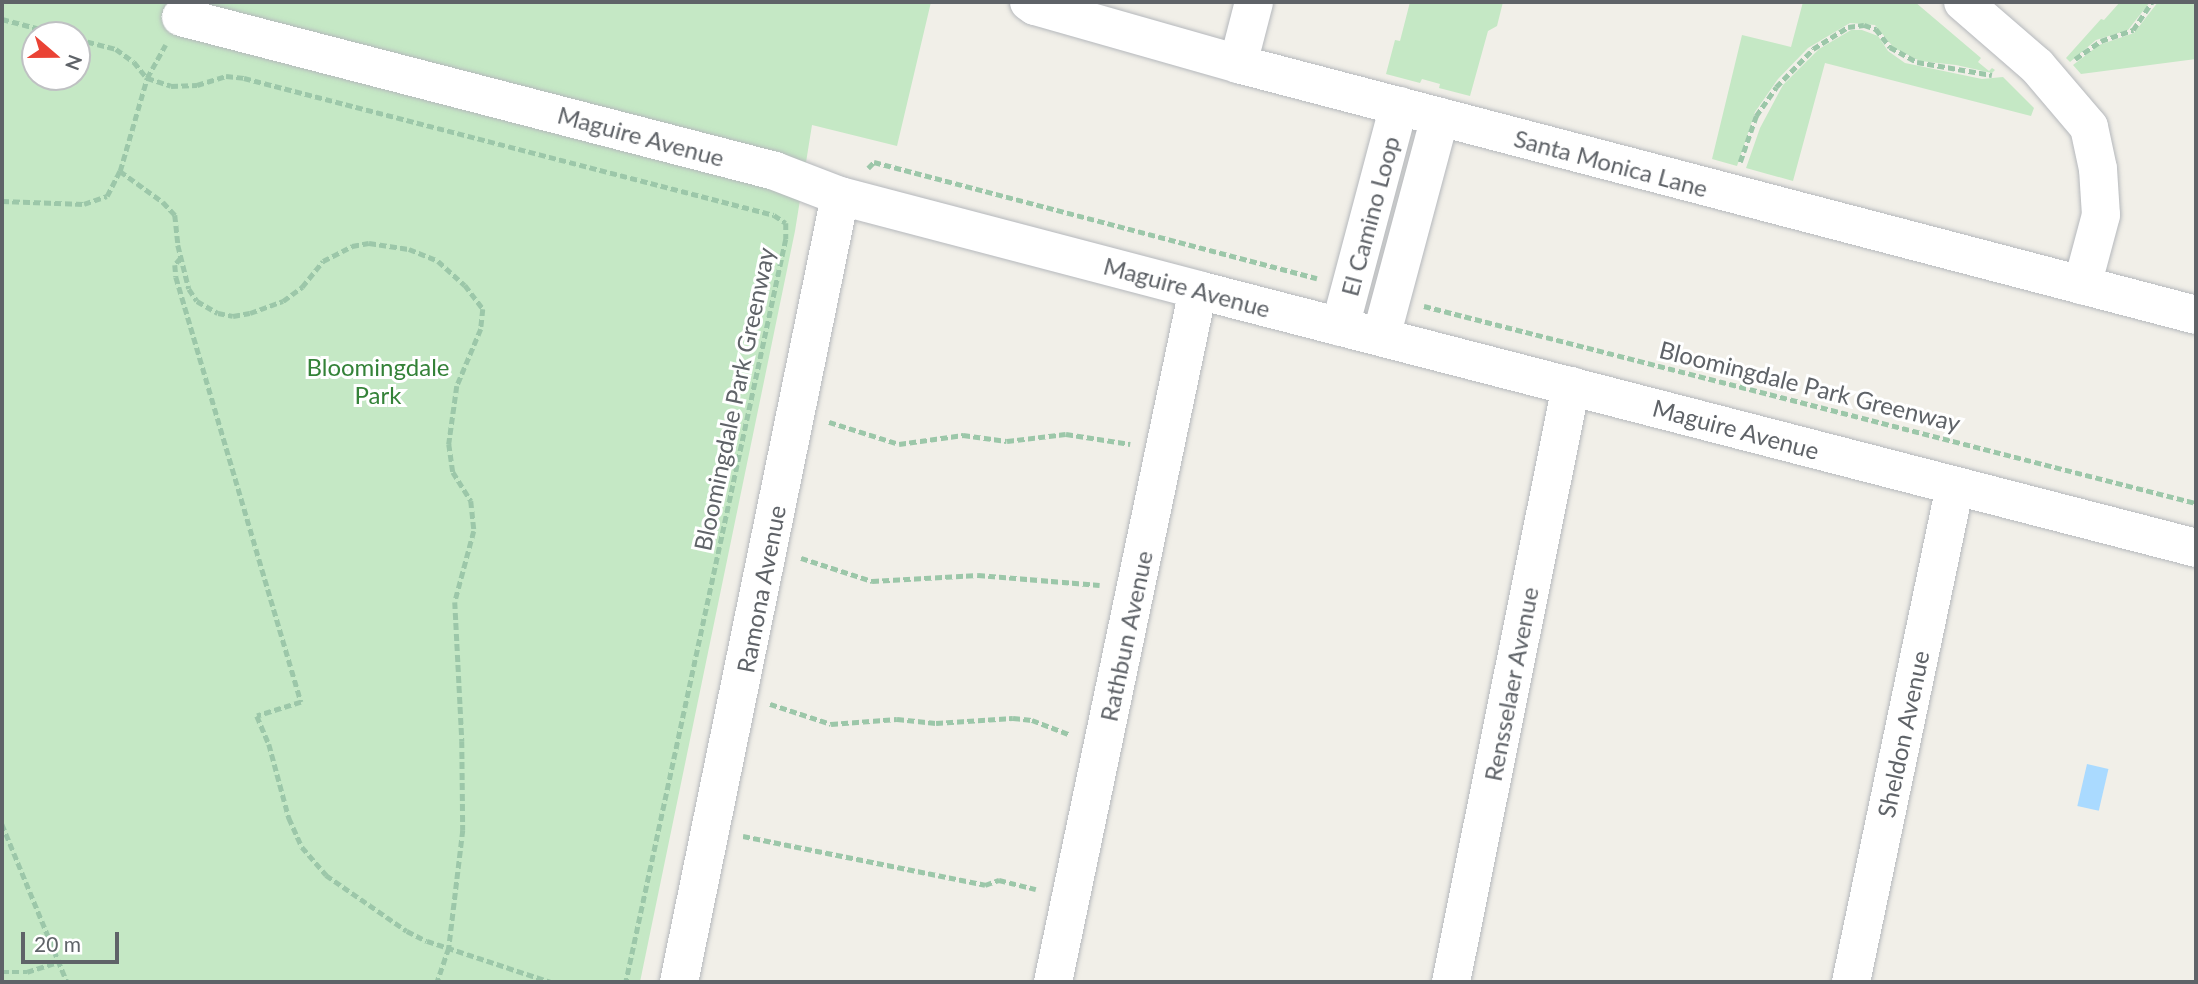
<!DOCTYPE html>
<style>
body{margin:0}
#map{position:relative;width:2198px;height:984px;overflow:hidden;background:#f1efe8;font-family:Lato,sans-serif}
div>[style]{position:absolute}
.green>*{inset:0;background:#c5e8c5}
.water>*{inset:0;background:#aadaff;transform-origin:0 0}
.path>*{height:4.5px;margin-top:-2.25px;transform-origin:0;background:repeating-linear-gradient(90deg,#9cc7a9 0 7px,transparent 0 10.5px)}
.roads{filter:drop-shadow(0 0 2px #b5b8bc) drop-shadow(0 0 2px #b5b8bc)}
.minor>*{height:38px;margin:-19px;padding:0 19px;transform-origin:19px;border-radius:19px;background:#fff}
span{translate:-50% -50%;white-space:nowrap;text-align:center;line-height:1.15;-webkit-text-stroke:6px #fff;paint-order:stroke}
.street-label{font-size:24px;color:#5f6368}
.park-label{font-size:24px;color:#348238}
.frame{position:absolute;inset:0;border:4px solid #5f6368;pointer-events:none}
.north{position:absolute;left:21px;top:21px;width:70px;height:70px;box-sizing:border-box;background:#fff;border:2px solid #bfc1c3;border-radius:50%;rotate:110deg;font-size:19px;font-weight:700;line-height:28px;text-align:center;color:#5f6368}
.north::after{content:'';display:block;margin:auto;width:24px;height:32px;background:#ea4335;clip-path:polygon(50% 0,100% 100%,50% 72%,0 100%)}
.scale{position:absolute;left:21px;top:932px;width:98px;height:32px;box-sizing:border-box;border:4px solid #5f6368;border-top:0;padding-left:9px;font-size:21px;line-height:24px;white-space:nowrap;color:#5f6368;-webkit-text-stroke:5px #fff;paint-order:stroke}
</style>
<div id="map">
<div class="green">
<div style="clip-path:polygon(evenodd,2px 2px,931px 2px,897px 146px,812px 125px,795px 231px,640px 982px,2px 982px,2px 2px,35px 35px,77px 35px,77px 77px,35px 77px,35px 35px)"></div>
<div style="clip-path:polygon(1410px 2px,1503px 2px,1497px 26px,1488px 31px,1470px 96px,1439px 88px,1440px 84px,1422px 79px,1420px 83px,1386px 74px,1395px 40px,1400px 41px)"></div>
<div style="clip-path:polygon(1803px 2px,1915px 2px,1981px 58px,1978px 62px,1989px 71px,1992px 68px,1995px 70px,1992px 73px,1956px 65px,1920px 61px,1894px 48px,1875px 25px,1850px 23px,1808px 48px,1778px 79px,1755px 112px,1737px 166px,1712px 159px,1742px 35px,1791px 47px)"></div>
<div style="clip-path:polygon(2120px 2px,2150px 2px,2128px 30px,2096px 40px,2070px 62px,2066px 58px,2101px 19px,2104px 20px)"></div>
<div style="clip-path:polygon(2158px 2px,2196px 2px,2196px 59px,2081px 74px,2073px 65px,2099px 45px,2134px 33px)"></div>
<div style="clip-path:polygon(1851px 30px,1862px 30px,1878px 36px,1888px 51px,1905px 63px,1982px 79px,2003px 77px,2034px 108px,2031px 116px,1825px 63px,1793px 181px,1746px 168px,1760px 128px,1783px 85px,1819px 49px)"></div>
</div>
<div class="water">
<div style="left:2087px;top:764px;width:22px;height:43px;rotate:13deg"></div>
</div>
<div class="path">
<div style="left:2px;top:19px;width:63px;rotate:14.7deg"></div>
<div style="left:77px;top:39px;width:40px;rotate:14.4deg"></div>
<div style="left:116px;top:49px;width:22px;rotate:36deg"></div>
<div style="left:134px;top:62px;width:21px;rotate:51deg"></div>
<div style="left:147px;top:78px;width:25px;rotate:18deg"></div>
<div style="left:171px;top:86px;width:26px;rotate:-2deg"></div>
<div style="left:197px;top:85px;width:30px;rotate:-17deg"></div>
<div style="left:226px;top:76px;width:18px;rotate:6deg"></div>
<div style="left:244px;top:78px;width:547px;rotate:14.49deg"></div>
<div style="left:774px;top:215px;width:14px;rotate:34deg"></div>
<div style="left:786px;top:223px;width:16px;rotate:90deg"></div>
<div style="left:786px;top:239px;width:760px;rotate:102.15deg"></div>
<div style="left:2075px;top:59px;width:32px;rotate:-35deg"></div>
<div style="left:2101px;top:41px;width:34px;rotate:-19deg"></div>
<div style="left:2133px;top:30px;width:34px;rotate:-56deg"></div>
<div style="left:1740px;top:162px;width:49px;rotate:-70.8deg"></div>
<div style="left:1756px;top:116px;width:35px;rotate:-55deg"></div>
<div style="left:1776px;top:87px;width:53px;rotate:-45.8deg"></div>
<div style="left:1813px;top:49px;width:41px;rotate:-32.2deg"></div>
<div style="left:1848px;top:27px;width:16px;rotate:-7deg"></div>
<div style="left:1864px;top:25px;width:13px;rotate:18deg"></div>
<div style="left:1876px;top:29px;width:23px;rotate:52deg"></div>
<div style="left:1890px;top:47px;width:31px;rotate:29deg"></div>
<div style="left:1917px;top:62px;width:76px;rotate:9.8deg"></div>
<div style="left:868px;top:168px;width:8px;rotate:-45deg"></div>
<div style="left:874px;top:162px;width:458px;rotate:14.7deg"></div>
<div style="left:120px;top:171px;width:53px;rotate:35.8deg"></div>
<div style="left:163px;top:202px;width:18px;rotate:47deg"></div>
<div style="left:175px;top:215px;width:30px;rotate:84deg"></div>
<div style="left:178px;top:245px;width:45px;rotate:76deg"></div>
<div style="left:189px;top:289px;width:14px;rotate:56deg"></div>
<div style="left:197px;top:301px;width:24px;rotate:30deg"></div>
<div style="left:218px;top:313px;width:15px;rotate:11deg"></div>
<div style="left:233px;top:316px;width:17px;rotate:-10deg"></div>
<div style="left:250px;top:313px;width:35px;rotate:-20deg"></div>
<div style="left:283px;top:301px;width:24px;rotate:-36deg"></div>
<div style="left:302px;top:287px;width:33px;rotate:-51deg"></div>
<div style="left:323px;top:261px;width:33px;rotate:-27deg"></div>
<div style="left:352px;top:246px;width:17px;rotate:-10deg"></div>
<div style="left:369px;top:243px;width:40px;rotate:8.5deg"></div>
<div style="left:409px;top:249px;width:31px;rotate:22deg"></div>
<div style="left:438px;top:261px;width:36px;rotate:42deg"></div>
<div style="left:465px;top:285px;width:30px;rotate:53deg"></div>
<div style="left:483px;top:309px;width:20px;rotate:96deg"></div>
<div style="left:481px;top:329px;width:62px;rotate:112.8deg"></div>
<div style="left:457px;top:386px;width:59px;rotate:97.9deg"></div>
<div style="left:449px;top:444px;width:28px;rotate:82deg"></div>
<div style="left:453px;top:472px;width:34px;rotate:58deg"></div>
<div style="left:471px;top:501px;width:30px;rotate:84deg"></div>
<div style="left:474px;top:531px;width:73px;rotate:105deg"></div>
<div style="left:455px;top:602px;width:139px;rotate:87.1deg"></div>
<div style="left:462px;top:741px;width:89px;rotate:89.4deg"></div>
<div style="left:463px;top:830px;width:119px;rotate:96.8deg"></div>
<div style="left:449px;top:948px;width:36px;rotate:109deg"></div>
<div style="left:2px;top:201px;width:82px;rotate:2.1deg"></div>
<div style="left:84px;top:204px;width:24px;rotate:-19deg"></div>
<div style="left:107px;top:196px;width:28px;rotate:-63deg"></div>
<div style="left:120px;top:171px;width:97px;rotate:-73.8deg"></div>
<div style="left:147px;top:78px;width:38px;rotate:-61deg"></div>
<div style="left:181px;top:258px;width:9px;rotate:131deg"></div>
<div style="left:175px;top:265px;width:12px;rotate:85deg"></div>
<div style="left:176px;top:277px;width:443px;rotate:73.6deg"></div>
<div style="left:301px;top:702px;width:46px;rotate:162.3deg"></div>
<div style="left:257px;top:716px;width:30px;rotate:67deg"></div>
<div style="left:269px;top:744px;width:77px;rotate:74.9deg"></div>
<div style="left:289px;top:818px;width:32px;rotate:66deg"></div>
<div style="left:302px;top:847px;width:37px;rotate:49deg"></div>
<div style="left:326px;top:875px;width:98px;rotate:34.7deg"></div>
<div style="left:407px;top:931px;width:22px;rotate:27deg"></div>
<div style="left:427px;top:941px;width:131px;rotate:18.3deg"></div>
<div style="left:1424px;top:306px;width:797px;rotate:14.32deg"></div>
<div style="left:829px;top:422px;width:73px;rotate:17.4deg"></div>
<div style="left:899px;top:444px;width:65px;rotate:-8deg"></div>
<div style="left:963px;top:435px;width:44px;rotate:7.8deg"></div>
<div style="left:1007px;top:441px;width:59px;rotate:-6.8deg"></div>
<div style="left:1066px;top:434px;width:65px;rotate:8.9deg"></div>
<div style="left:801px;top:558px;width:75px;rotate:17.9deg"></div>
<div style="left:872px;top:581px;width:106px;rotate:-3.2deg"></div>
<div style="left:978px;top:575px;width:122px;rotate:4.7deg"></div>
<div style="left:770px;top:704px;width:64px;rotate:18.2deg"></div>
<div style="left:831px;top:724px;width:66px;rotate:-4.3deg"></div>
<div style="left:897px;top:719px;width:39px;rotate:6deg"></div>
<div style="left:936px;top:723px;width:77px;rotate:-3.7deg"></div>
<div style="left:1013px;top:718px;width:19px;rotate:6deg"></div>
<div style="left:1032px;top:720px;width:40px;rotate:21deg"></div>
<div style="left:2px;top:824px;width:171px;rotate:67.6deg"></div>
<div style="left:743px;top:836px;width:247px;rotate:11.4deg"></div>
<div style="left:985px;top:885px;width:15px;rotate:-20deg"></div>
<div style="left:999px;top:880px;width:38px;rotate:14deg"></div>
<div style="left:2px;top:972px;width:25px"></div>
<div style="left:27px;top:972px;width:33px;rotate:-18deg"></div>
</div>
<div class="roads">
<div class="minor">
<div style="left:1029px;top:2px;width:7px;rotate:34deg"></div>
<div style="left:1035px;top:6px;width:211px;rotate:15.9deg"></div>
<div style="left:1238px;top:64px;width:990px;rotate:14.68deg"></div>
<div style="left:1963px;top:2px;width:98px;rotate:40.9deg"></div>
<div style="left:2037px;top:66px;width:80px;rotate:49.6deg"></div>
<div style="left:2089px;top:127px;width:43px;rotate:77.9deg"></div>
<div style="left:2098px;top:169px;width:46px;rotate:86.3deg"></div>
<div style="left:2101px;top:215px;width:73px;rotate:105deg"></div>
<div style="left:181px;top:17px;width:614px;rotate:14.53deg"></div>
<div style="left:775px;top:171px;width:70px;rotate:21deg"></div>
<div style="left:840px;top:196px;width:370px;rotate:14.7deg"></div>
<div style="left:1198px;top:290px;width:1031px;rotate:14.49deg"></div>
<div style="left:1238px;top:64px;width:64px;rotate:-75.5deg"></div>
<div style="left:1340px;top:327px;width:229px;rotate:-75.1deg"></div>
<div style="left:1381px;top:337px;width:228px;rotate:-75deg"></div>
<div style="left:679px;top:982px;width:802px;rotate:-78.42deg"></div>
<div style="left:1053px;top:982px;width:707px;rotate:-78.17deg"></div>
<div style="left:1451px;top:982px;width:608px;rotate:-78.62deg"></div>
<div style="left:1851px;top:982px;width:507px;rotate:-78.16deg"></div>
</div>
</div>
<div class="street-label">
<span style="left:641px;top:136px;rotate:15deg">Maguire Avenue</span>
<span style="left:1611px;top:163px;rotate:15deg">Santa Monica Lane</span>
<span style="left:1370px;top:216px;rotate:-75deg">El Camino Loop</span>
<span style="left:1187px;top:287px;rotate:15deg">Maguire Avenue</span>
<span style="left:1810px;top:386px;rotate:14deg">Bloomingdale Park Greenway</span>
<span style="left:734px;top:399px;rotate:-78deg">Bloomingdale Park Greenway</span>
<span style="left:1736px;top:429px;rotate:15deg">Maguire Avenue</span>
<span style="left:761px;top:589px;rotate:-79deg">Ramona Avenue</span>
<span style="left:1126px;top:636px;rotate:-78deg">Rathbun Avenue</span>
<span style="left:1511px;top:684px;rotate:-79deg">Rensselaer Avenue</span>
<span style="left:1903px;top:734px;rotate:-78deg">Sheldon Avenue</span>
</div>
<div class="park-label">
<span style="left:378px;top:381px">Bloomingdale<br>Park</span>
</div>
<div class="frame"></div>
<div class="north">N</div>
<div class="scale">20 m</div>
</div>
